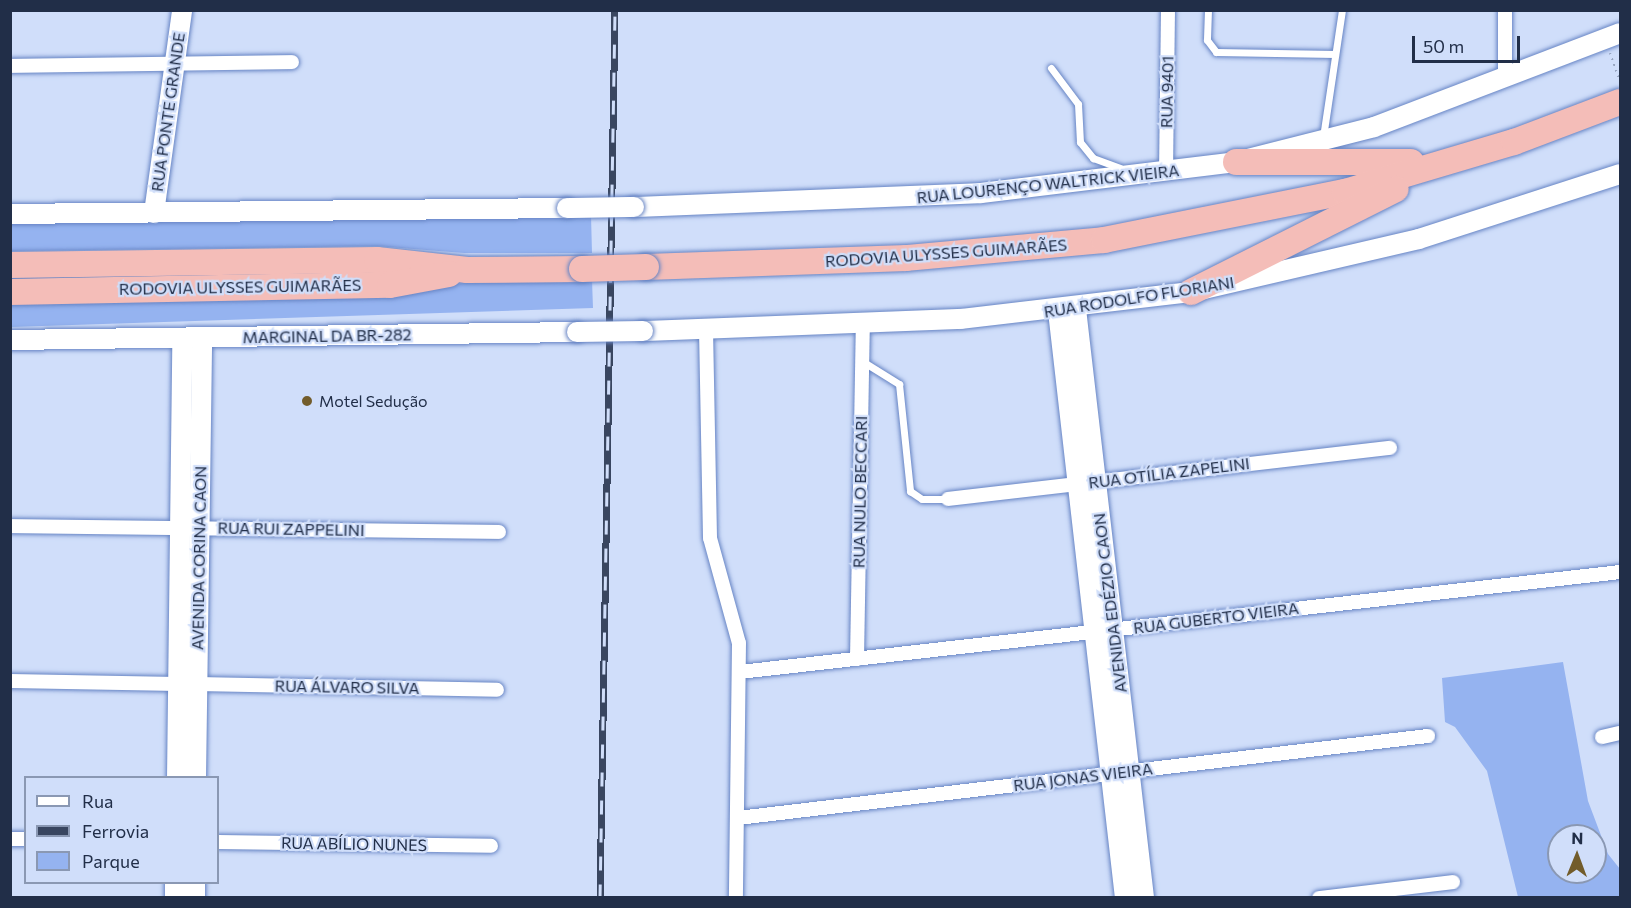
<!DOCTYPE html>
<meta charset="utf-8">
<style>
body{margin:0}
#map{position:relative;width:1631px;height:908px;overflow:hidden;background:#d0defa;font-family:Commissioner,sans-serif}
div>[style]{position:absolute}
.green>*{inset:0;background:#95b3f0}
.path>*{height:2px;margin-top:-1px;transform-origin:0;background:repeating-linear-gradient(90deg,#96a4bf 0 1.5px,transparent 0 6px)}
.roads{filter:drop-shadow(0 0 2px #6684c4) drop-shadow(0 0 2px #6684c4)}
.lane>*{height:7px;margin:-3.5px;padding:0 3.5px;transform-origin:3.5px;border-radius:3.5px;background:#fff}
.street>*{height:14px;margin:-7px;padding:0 7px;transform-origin:7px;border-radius:7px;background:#fff}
.secondary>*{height:20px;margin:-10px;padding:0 10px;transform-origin:10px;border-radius:10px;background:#fff}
.highway>*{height:26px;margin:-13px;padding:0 13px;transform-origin:13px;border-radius:13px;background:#f4bdb8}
.rail>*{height:7px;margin-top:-3.5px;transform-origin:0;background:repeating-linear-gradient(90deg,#d0defa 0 14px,#394660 0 28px);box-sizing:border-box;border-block:2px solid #394660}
.bridges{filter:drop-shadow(0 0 2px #6684c4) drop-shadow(0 0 2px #6684c4)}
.secondary-bridge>*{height:20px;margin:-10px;padding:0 10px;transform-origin:10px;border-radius:10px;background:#fff}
.highway-bridge>*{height:26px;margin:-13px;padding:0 13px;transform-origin:13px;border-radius:13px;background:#f4bdb8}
.dots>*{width:16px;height:16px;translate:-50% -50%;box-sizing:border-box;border:3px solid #d0defa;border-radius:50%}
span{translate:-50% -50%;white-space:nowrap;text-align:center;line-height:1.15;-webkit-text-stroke:4.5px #d0defa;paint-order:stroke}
.street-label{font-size:16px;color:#212e48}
.poi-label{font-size:16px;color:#212e48}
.left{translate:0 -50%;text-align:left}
.frame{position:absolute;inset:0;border:12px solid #212e48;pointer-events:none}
.legend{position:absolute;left:24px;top:776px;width:195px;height:108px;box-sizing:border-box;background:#d0defa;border:2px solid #8a98b3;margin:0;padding:8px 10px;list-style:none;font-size:18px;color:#212e48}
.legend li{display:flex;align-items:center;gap:12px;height:30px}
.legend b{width:30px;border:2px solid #8a98b3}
.north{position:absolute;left:1547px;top:824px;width:60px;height:60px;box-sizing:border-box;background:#d0defa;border:2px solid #8a98b3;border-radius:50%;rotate:1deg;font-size:16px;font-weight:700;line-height:24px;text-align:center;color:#212e48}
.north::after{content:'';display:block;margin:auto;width:21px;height:27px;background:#725c2b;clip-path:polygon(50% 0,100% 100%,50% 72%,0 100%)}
.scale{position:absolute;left:1412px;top:36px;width:108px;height:27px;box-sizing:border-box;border:3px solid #212e48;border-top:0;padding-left:8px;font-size:18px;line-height:21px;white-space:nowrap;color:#212e48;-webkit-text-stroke:4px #d0defa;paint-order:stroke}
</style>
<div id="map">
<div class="green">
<div style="clip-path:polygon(591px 215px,592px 253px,464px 253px,376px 246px,11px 251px,10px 223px)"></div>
<div style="clip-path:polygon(592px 280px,593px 308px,11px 327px,10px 299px,397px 292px,464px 283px)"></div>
<div style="clip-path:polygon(evenodd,1563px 662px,1588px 801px,1608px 854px,1620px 869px,1620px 897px,1518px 897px,1487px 771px,1455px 727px,1445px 722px,1442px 678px,1563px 662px,1559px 836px,1595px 836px,1595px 872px,1559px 872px,1559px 836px)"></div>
</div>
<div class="path">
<div style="left:1610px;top:53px;width:31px;rotate:71deg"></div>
</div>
<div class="roads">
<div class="lane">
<div style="left:1208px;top:10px;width:30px;rotate:92deg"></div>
<div style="left:1207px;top:40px;width:15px;rotate:53deg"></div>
<div style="left:1216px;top:52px;width:119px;rotate:1deg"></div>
<div style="left:1051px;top:68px;width:45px;rotate:53.1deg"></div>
<div style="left:1078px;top:104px;width:38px;rotate:87deg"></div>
<div style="left:1080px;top:142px;width:21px;rotate:51deg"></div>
<div style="left:1093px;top:158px;width:29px;rotate:20deg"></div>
<div style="left:1323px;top:137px;width:128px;rotate:-81.5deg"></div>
<div style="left:862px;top:361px;width:44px;rotate:31.9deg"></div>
<div style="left:899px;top:384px;width:108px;rotate:84.1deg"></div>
<div style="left:910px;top:491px;width:14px;rotate:34deg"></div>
<div style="left:922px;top:499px;width:26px"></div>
</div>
<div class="street">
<div style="left:1505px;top:10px;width:69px;rotate:90deg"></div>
<div style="left:10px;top:66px;width:282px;rotate:-0.8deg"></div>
<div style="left:1166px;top:173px;width:163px;rotate:-89.3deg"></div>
<div style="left:706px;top:329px;width:209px;rotate:88.9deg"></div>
<div style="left:710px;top:538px;width:109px;rotate:74.6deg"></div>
<div style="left:739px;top:643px;width:255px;rotate:90.7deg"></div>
<div style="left:948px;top:499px;width:445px;rotate:-6.6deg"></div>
<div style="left:10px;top:526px;width:489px;rotate:0.7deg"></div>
<div style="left:857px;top:659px;width:335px;rotate:-89deg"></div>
<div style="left:740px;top:672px;width:886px;rotate:-6.48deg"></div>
<div style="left:10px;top:681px;width:168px;rotate:1deg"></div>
<div style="left:197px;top:684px;width:300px;rotate:1.1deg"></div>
<div style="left:1602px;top:737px;width:18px;rotate:-13deg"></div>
<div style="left:738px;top:818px;width:695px;rotate:-6.78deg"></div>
<div style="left:10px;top:839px;width:16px"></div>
<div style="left:218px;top:842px;width:273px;rotate:0.8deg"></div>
<div style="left:1319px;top:898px;width:135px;rotate:-6.8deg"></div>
</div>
<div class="secondary">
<div style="left:634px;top:207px;width:347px;rotate:-2.3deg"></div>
<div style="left:981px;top:193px;width:257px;rotate:-6.9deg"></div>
<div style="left:1236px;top:162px;width:142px;rotate:-14.2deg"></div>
<div style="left:1374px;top:127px;width:263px;rotate:-20.9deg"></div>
<div style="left:154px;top:213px;width:205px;rotate:-82.1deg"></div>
<div style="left:10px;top:214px;width:557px;rotate:-0.62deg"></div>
<div style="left:1076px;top:309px;width:593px;rotate:83.41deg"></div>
<div style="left:1058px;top:311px;width:591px;rotate:83.49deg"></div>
<div style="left:643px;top:331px;width:318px;rotate:-2.2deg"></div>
<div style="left:961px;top:319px;width:232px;rotate:-6.7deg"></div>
<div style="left:1191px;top:292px;width:234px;rotate:-13.1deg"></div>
<div style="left:1419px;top:239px;width:211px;rotate:-17.9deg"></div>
<div style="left:10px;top:340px;width:567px;rotate:-0.81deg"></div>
<div style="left:177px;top:778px;width:440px;rotate:-89.3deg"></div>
<div style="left:196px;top:778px;width:440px;rotate:-89.2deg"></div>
<div style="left:175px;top:898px;width:16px;rotate:-90deg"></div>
<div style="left:195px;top:898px;width:16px;rotate:-90deg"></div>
</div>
<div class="highway">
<div style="left:1236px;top:162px;width:175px"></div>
<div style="left:10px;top:265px;width:367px;rotate:-0.8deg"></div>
<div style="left:377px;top:260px;width:91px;rotate:6.3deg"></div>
<div style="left:467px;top:270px;width:115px;rotate:-0.5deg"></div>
<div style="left:646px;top:267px;width:261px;rotate:-2deg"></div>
<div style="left:907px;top:258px;width:198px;rotate:-5.2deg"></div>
<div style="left:1104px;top:240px;width:246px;rotate:-11.3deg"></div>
<div style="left:1345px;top:192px;width:176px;rotate:-16.5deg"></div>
<div style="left:1514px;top:142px;width:113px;rotate:-20.7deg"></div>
<div style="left:10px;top:292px;width:380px;rotate:-1.1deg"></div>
<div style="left:390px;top:285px;width:60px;rotate:-10.6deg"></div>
<div style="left:1191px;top:292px;width:229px;rotate:-26.7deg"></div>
</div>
</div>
<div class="rail">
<div style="left:600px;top:898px;width:888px;rotate:-89.03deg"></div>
</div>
<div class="bridges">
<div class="secondary-bridge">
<div style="left:567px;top:208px;width:67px;rotate:-0.9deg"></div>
<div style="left:577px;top:332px;width:66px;rotate:-0.9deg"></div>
</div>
<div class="highway-bridge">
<div style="left:582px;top:269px;width:64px;rotate:-1.8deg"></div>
</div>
</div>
<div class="dots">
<div style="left:307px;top:401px;background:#725c2b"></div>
</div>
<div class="street-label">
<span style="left:1167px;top:92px;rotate:-89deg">RUA 9401</span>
<span style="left:168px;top:112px;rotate:-82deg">RUA PONTE GRANDE</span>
<span style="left:1048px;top:184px;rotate:-6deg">RUA LOURENÇO WALTRICK VIEIRA</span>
<span style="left:946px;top:253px;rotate:-4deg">RODOVIA ULYSSES GUIMARÃES</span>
<span style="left:240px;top:287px;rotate:-1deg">RODOVIA ULYSSES GUIMARÃES</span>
<span style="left:1139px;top:297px;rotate:-9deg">RUA RODOLFO FLORIANI</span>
<span style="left:327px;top:336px;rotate:-1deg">MARGINAL DA BR-282</span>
<span style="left:1169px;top:473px;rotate:-7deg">RUA OTÍLIA ZAPELINI</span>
<span style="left:860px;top:492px;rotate:-89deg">RUA NULO BECCARI</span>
<span style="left:291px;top:529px;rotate:1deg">RUA RUI ZAPPELINI</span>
<span style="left:199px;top:558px;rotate:-89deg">AVENIDA CORINA CAON</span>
<span style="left:1110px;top:603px;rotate:-97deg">AVENIDA EDÉZIO CAON</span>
<span style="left:1216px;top:618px;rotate:-7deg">RUA GUBERTO VIEIRA</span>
<span style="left:347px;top:687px;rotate:1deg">RUA ÁLVARO SILVA</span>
<span style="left:1083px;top:777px;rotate:-7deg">RUA JONAS VIEIRA</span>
<span style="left:354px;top:844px;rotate:1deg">RUA ABÍLIO NUNES</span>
</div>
<div class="poi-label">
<span class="left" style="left:319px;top:401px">Motel Sedução</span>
</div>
<div class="frame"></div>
<ul class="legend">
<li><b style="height:8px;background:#fff"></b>Rua</li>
<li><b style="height:8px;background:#394660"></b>Ferrovia</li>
<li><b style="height:16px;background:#95b3f0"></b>Parque</li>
</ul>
<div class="north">N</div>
<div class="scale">50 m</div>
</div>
